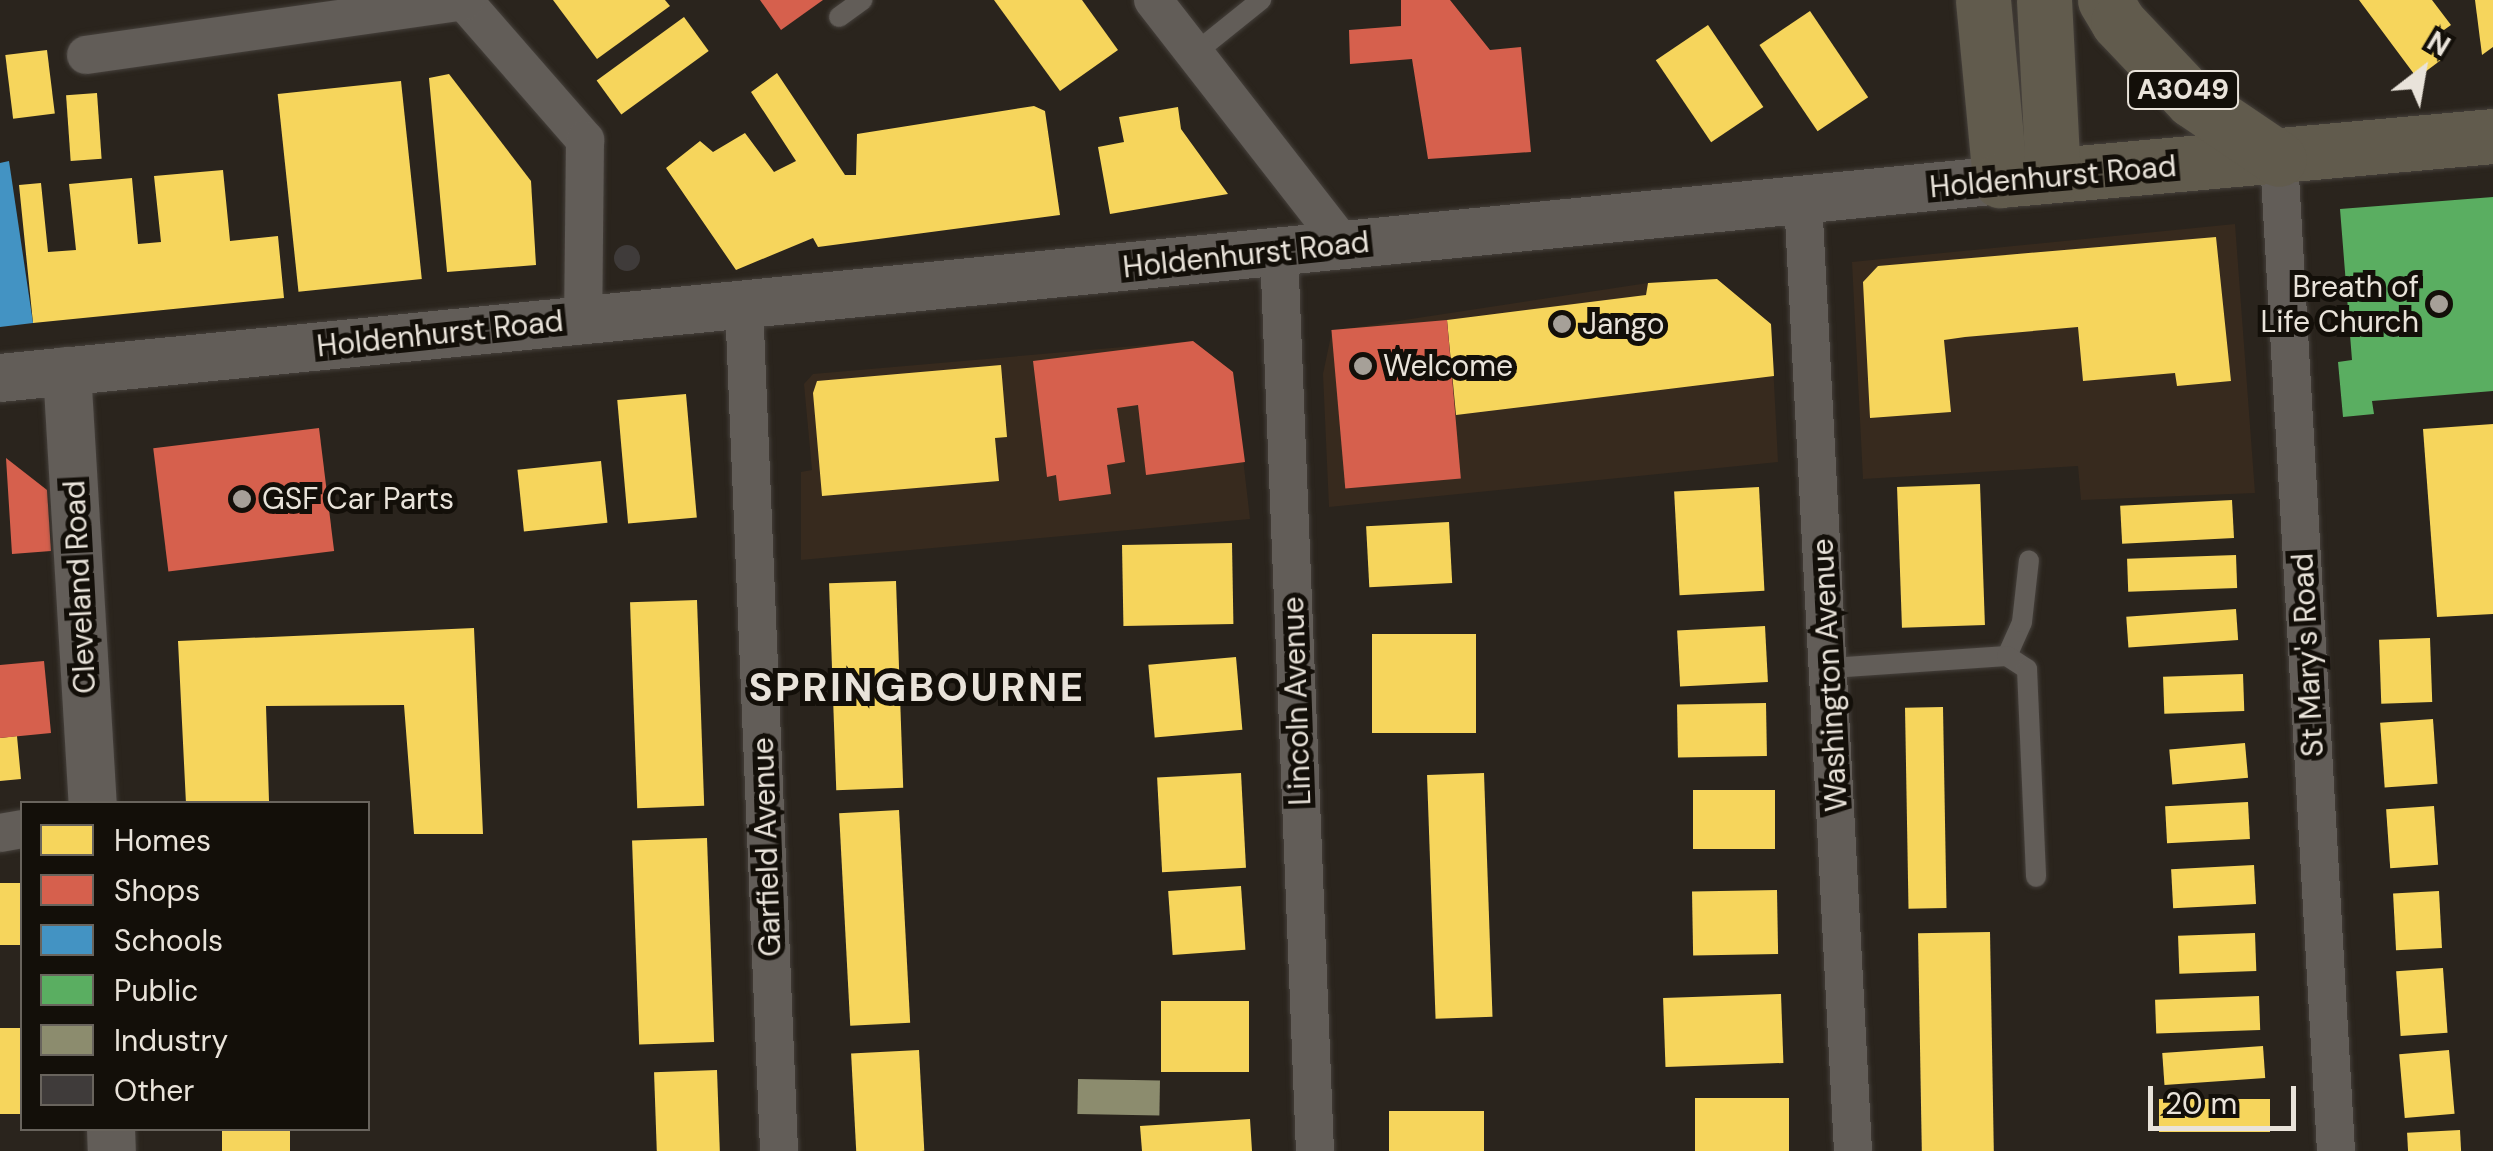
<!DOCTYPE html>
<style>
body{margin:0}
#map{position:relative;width:2493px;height:1151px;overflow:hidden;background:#2a241d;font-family:"DM Sans",sans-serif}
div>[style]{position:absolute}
.commercial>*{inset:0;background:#372a1e}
.homes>*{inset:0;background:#f6d55c;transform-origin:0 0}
.shops>*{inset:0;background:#d6604d;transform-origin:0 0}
.schools>*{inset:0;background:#4393c3}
.public>*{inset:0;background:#5aae61}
.industry>*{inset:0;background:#8c8c6e;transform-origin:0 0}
.building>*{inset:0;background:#3f3b3a}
.round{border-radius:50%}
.roads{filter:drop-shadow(0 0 2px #45403b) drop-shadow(0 0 2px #45403b)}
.service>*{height:20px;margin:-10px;padding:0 10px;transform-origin:10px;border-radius:10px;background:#625d58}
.minor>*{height:38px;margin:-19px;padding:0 19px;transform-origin:19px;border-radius:19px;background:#625d58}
.tertiary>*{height:48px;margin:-24px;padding:0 24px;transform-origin:24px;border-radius:24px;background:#625d58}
.primary>*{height:55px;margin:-27.5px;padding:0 27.5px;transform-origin:27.5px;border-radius:27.5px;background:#615b4d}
.dots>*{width:28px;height:28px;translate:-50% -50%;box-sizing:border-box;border:5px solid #130f09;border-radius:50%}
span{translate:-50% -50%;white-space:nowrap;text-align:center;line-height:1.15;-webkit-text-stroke:10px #130f09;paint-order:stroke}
.shield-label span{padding:2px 8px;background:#130f09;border:2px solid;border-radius:8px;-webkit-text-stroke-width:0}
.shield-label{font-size:28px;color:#e9e3da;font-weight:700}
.street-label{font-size:30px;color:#e9e3da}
.poi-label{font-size:30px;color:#e9e3da}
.right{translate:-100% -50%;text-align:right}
.left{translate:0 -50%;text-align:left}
.district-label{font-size:40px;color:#e9e3da;font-weight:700;letter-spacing:2.5px}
.legend{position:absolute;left:20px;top:801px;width:350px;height:330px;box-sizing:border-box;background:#130f09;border:2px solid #69645d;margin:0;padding:12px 18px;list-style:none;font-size:30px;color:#e9e3da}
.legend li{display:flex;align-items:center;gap:20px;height:50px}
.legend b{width:50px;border:2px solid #69645d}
.north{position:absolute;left:2373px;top:20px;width:100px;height:100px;-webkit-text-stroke:8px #130f09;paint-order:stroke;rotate:31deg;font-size:28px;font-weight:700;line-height:40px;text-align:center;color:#e9e3da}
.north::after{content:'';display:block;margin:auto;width:35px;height:45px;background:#e9e3da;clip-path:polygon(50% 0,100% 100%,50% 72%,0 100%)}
.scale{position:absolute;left:2148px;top:1086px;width:148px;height:45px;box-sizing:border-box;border:5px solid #e9e3da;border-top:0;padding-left:12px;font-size:30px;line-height:35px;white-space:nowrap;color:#e9e3da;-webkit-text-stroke:8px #130f09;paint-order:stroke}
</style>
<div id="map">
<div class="commercial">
<div style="clip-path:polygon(2235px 224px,2255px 493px,2081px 500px,2078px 466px,1863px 479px,1852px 262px)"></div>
<div style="clip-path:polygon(1717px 279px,1771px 324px,1778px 462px,1329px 507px,1323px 374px,1332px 331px,1648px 283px)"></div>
<div style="clip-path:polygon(1193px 341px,1233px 372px,1250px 519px,801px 560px,801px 472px,812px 470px,804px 384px,813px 374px)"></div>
</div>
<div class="homes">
<div style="clip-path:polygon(553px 0,665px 0,670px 6px,597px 59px)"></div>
<div style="clip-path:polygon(994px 0,1082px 0,1118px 50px,1060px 91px)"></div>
<div style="clip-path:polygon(2359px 0,2432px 0,2451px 25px,2427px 42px,2441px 60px,2417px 78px)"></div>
<div style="clip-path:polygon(2475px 0,2493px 0,2493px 47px,2482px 55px)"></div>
<div style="left:1810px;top:11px;width:104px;height:61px;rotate:56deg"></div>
<div style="left:684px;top:17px;width:42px;height:108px;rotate:54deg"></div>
<div style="left:1708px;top:25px;width:99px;height:63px;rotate:56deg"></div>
<div style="left:47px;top:50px;width:64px;height:42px;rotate:83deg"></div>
<div style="clip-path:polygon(777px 73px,845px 175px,856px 175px,857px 134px,1034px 106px,1045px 111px,1060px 215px,818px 247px,813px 238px,736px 270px,666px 168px,700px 141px,713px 152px,745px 133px,774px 172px,796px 161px,751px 92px)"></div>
<div style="clip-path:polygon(449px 74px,531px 181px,536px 265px,447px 272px,429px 78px)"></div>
<div style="left:401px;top:81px;width:199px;height:124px;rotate:84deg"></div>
<div style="left:97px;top:93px;width:66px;height:31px;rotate:86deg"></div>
<div style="clip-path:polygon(1178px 107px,1181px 129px,1228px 194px,1110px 214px,1098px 147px,1124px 142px,1119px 117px)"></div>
<div style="clip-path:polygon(223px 170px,230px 241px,278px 236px,284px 298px,33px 323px,19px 185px,41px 183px,48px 252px,76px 250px,69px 184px,132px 178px,138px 244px,161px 242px,154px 176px)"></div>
<div style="clip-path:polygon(2216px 237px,2231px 381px,2177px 386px,2175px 373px,2083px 381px,2078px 327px,1965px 337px,1944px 340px,1951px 412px,1870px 418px,1863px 282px,1878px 266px)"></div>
<div style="clip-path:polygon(1717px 279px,1771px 324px,1774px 376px,1456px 415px,1447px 320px,1646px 295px,1648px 283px)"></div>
<div style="clip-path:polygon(1001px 365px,1007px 437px,995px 438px,999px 481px,822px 496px,813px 393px,817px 381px)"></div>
<div style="left:686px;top:394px;width:124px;height:69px;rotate:85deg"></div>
<div style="clip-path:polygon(2493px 424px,2493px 614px,2437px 617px,2423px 429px)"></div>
<div style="left:601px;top:461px;width:62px;height:84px;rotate:84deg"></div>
<div style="left:1980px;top:484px;width:141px;height:83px;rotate:88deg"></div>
<div style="left:1759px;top:487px;width:104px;height:85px;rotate:87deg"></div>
<div style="left:2232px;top:500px;width:38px;height:112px;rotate:87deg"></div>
<div style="left:1449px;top:522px;width:61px;height:83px;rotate:87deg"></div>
<div style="left:1232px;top:543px;width:81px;height:110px;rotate:89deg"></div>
<div style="left:2236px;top:555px;width:33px;height:109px;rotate:88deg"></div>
<div style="left:896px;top:581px;width:207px;height:67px;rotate:88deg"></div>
<div style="left:697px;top:600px;width:206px;height:67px;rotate:88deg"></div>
<div style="left:2236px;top:609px;width:31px;height:110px;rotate:86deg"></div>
<div style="left:1765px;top:626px;width:56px;height:88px;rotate:87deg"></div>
<div style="clip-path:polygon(474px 628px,483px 834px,414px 834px,404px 705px,266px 706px,269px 801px,186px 804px,178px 641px)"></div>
<div style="left:1372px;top:634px;width:104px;height:99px"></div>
<div style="left:2430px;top:638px;width:64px;height:51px;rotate:88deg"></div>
<div style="left:1236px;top:657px;width:73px;height:88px;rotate:85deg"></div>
<div style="left:2243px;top:674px;width:37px;height:80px;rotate:88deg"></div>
<div style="left:1766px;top:703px;width:53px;height:89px;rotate:89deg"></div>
<div style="left:1943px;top:707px;width:201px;height:38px;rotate:89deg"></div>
<div style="left:2433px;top:719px;width:65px;height:53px;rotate:86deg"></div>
<div style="clip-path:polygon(17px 736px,21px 779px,0 781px,0 738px)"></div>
<div style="left:2245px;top:743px;width:35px;height:76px;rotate:85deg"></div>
<div style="left:1241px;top:773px;width:95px;height:84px;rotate:87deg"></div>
<div style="left:1484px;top:773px;width:244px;height:57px;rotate:88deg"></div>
<div style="left:1693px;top:790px;width:82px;height:59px"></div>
<div style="left:2248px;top:802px;width:37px;height:83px;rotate:87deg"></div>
<div style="left:2434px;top:806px;width:59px;height:48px;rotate:86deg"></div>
<div style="left:899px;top:810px;width:213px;height:60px;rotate:87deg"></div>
<div style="left:707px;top:838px;width:204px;height:75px;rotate:88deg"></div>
<div style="left:2254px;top:865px;width:39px;height:83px;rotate:87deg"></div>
<div style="left:22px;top:883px;width:62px;height:22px;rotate:90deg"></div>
<div style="left:1241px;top:886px;width:64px;height:73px;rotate:86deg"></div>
<div style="left:1777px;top:890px;width:64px;height:85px;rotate:89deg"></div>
<div style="left:2439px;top:891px;width:57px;height:46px;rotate:87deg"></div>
<div style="left:1990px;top:932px;width:219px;height:72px;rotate:89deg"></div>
<div style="left:2255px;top:933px;width:38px;height:77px;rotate:88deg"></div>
<div style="left:2443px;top:968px;width:65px;height:47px;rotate:86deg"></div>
<div style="left:1781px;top:994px;width:69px;height:118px;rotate:88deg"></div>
<div style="left:2259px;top:996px;width:34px;height:104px;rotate:88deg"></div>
<div style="left:1161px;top:1001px;width:88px;height:71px"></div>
<div style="left:22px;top:1028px;width:86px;height:22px;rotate:90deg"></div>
<div style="left:2263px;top:1046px;width:32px;height:101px;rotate:86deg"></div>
<div style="left:919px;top:1050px;width:101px;height:68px;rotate:87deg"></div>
<div style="left:2449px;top:1050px;width:64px;height:50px;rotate:85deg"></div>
<div style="left:717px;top:1070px;width:81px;height:63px;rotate:88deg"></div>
<div style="left:1695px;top:1098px;width:94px;height:53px"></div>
<div style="left:2270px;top:1099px;width:33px;height:111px;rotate:90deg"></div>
<div style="left:1389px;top:1111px;width:95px;height:40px"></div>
<div style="clip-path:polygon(1250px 1119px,1252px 1151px,1142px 1151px,1140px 1126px)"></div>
<div style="left:222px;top:1128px;width:68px;height:23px"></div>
<div style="left:2460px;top:1130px;width:21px;height:53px;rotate:87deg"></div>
</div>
<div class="shops">
<div style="clip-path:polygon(760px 0,823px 0,781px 30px)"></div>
<div style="clip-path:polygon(1401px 0,1450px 0,1490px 50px,1521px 47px,1531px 152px,1428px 159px,1412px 59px,1350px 64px,1349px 30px,1401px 26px)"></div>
<div style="left:1447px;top:320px;width:159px;height:116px;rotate:85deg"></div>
<div style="clip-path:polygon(1193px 341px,1233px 372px,1245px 462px,1146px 475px,1138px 405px,1117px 408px,1125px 462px,1107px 465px,1111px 494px,1059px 501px,1056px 475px,1047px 477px,1033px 361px)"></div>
<div style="left:319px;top:428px;width:124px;height:167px;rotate:83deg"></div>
<div style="clip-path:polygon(6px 458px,47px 490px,51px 551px,12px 554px)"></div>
<div style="clip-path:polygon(44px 661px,51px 733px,0 738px,0 665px)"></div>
</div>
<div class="schools">
<div style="clip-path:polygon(9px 161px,33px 323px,0 327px,0 163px)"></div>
</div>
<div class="public">
<div style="clip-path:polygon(2493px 197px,2493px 391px,2372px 401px,2374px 414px,2343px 417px,2338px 362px,2352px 360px,2340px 209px)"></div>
</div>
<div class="industry">
<div style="left:1078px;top:1079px;width:82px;height:35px;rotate:1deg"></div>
</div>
<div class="building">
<div class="round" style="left:614px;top:245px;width:26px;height:26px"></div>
</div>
<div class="roads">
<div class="service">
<div style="left:839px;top:17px;width:29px;rotate:-36deg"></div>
<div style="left:1195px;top:53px;width:85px;rotate:-38.8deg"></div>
<div style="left:2007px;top:656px;width:37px;rotate:-66deg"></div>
<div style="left:2022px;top:622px;width:62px;rotate:-83.6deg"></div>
<div style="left:1831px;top:668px;width:176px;rotate:-3.9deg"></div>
<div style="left:2007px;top:656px;width:24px;rotate:33deg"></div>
<div style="left:2027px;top:669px;width:208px;rotate:87.5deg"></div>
</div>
<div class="minor">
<div style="left:463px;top:0;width:186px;rotate:48.9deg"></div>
<div style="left:585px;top:140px;width:180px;rotate:90.6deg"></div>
<div style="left:1153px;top:0;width:311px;rotate:52.1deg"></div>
<div style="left:86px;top:55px;width:382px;rotate:-8.1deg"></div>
<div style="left:2279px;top:159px;width:994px;rotate:86.71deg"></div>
<div style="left:1803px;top:200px;width:952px;rotate:86.99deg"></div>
<div style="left:1279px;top:251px;width:901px;rotate:87.71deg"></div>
<div style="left:744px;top:304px;width:848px;rotate:87.63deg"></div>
<div style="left:0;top:833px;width:22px;rotate:-10deg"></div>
</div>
<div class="tertiary">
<div style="left:67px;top:371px;width:434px;rotate:86.6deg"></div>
<div style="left:0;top:378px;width:2010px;rotate:-5.65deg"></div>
<div style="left:111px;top:1128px;width:23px;rotate:88deg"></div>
</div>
<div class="primary">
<div style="left:1983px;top:0;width:181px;rotate:84.6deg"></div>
<div style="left:2000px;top:180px;width:495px;rotate:-5.1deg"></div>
<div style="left:2044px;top:0;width:175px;rotate:87.1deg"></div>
<div style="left:2105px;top:0;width:26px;rotate:59deg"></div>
<div style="left:2118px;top:22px;width:108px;rotate:46.5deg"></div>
<div style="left:2192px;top:100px;width:105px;rotate:34.1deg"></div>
</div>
</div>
<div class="dots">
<div style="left:2439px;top:304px;background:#a6a098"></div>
<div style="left:1562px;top:324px;background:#a6a098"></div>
<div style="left:1363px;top:366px;background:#a6a098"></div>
<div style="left:242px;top:499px;background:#a6a098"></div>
</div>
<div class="shield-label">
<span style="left:2183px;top:90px">A3049</span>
</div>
<div class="street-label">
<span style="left:2053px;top:177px;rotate:-5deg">Holdenhurst Road</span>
<span style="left:1246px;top:255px;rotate:-6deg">Holdenhurst Road</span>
<span style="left:440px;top:334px;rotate:-6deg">Holdenhurst Road</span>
<span style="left:80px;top:587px;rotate:-93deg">Cleveland Road</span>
<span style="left:2308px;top:655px;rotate:-93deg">St Mary's Road</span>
<span style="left:1830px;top:675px;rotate:-93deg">Washington Avenue</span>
<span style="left:1297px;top:701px;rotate:-92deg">Lincoln Avenue</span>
<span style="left:767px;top:847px;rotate:-92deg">Garfield Avenue</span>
</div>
<div class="poi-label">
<span class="right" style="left:2419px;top:304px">Breath of<br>Life Church</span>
<span class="left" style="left:1582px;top:324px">Jango</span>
<span class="left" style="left:1383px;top:366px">Welcome</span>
<span class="left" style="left:262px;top:499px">GSF Car Parts</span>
</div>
<div class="district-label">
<span style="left:917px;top:687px">SPRINGBOURNE</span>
</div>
<ul class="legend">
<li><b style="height:28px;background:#f6d55c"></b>Homes</li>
<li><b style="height:28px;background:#d6604d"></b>Shops</li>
<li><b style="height:28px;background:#4393c3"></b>Schools</li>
<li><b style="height:28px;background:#5aae61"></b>Public</li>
<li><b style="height:28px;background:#8c8c6e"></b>Industry</li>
<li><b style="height:28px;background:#3f3b3a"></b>Other</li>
</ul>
<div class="north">N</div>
<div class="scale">20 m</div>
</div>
